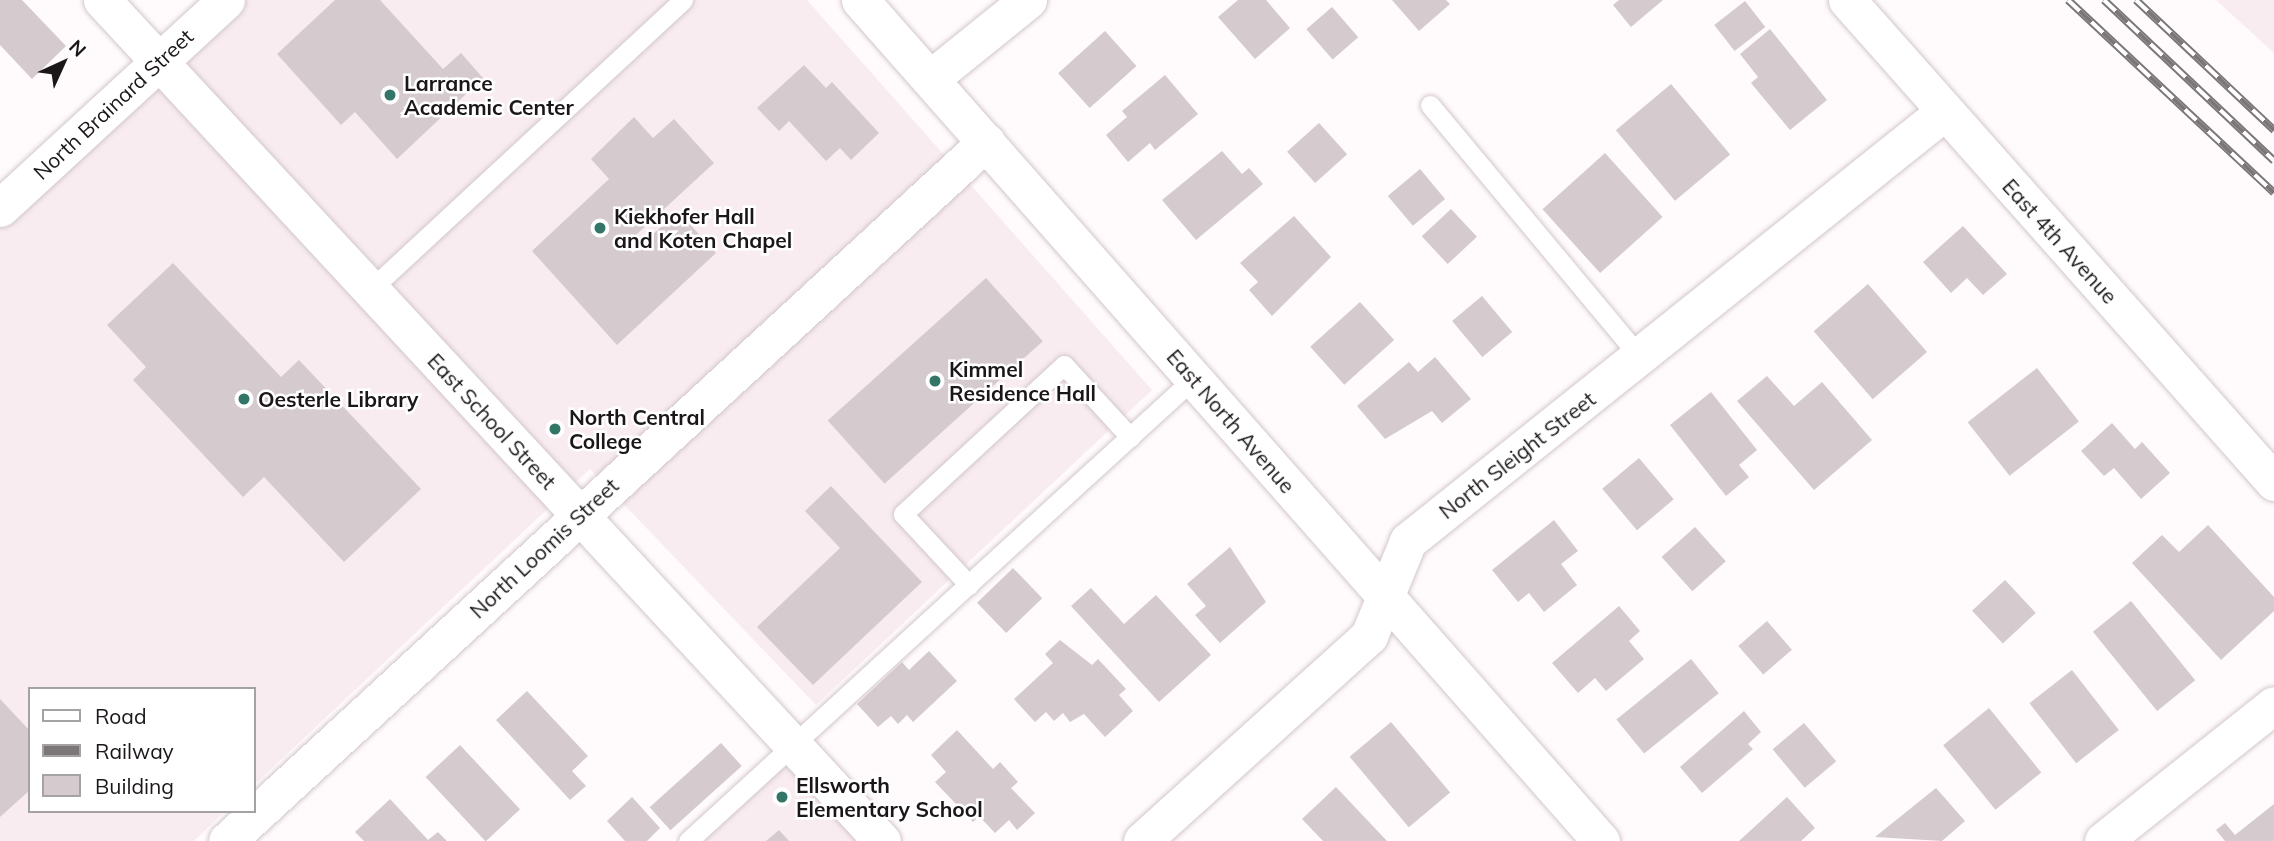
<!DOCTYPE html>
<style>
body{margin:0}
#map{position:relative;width:2274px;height:841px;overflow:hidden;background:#fffafb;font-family:Mulish,sans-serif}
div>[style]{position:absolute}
.built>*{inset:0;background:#f8ecf0}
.building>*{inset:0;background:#d5cacd;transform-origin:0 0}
.roads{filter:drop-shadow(0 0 2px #d2c7ca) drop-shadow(0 0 2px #d2c7ca)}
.lane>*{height:19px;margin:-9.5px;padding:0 9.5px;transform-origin:9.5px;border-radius:9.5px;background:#fff}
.street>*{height:37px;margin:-18.5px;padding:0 18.5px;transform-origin:18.5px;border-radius:18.5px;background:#fff}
.rail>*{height:8px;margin-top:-4px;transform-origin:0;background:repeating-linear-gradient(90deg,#fff 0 16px,#7b7779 0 32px);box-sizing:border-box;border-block:2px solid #7b7779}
.dots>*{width:19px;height:19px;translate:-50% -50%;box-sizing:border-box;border:4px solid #fff;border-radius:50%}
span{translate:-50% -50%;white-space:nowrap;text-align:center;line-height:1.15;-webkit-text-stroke:5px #fff;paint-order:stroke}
.poi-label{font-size:21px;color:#1b1719;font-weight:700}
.left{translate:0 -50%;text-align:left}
.street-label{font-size:21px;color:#1b1719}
.legend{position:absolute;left:28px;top:687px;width:228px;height:126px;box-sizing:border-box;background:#fff;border:2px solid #a4a2a3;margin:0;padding:9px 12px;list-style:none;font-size:21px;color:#1b1719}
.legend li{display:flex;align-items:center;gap:14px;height:35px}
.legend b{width:35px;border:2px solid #a4a2a3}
.north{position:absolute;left:28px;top:28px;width:70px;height:70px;-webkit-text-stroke:5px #fff;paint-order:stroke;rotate:45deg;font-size:19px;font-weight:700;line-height:28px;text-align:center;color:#1b1719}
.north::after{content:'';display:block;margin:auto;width:24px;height:32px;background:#1b1719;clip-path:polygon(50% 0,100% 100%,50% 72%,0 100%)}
</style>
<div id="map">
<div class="built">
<div style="clip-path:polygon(239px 0,807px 0,1152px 390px,816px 705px,590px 469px,254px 785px,254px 689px,30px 689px,30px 811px,225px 811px,194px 841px,0 841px,0 220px)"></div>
<div style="clip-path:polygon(2216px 0,2274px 0,2274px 53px)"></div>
<div style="clip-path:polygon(786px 753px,866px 841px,688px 841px)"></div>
</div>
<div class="building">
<div style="clip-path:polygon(0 0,22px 0,66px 46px,32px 79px,0 45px)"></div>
<div style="clip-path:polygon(335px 0,380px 0,443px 69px,461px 53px,483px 78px,397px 159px,355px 112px,341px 125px,277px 54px)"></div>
<div style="clip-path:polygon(1238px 0,1266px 0,1290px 28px,1255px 59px,1218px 17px)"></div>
<div style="clip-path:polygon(1392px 0,1446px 0,1450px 4px,1419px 31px)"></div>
<div style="clip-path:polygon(1619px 0,1663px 0,1631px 27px,1613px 5px)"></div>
<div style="left:1745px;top:1px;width:33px;height:39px;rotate:52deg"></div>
<div style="left:1332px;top:7px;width:40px;height:34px;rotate:49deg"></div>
<div style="clip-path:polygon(1770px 29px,1827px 100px,1790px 130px,1751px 83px,1758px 77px,1740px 54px)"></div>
<div style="left:1105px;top:31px;width:47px;height:63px;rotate:48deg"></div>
<div style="clip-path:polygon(804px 65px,826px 88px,832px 82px,879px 133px,851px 160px,840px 148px,826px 161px,789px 121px,779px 131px,757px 108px)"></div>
<div style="clip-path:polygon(1165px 75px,1198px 114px,1155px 150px,1150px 143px,1128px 162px,1106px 135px,1127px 117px,1122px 111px)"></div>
<div style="left:1671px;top:84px;width:92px;height:72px;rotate:50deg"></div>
<div style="clip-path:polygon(634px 117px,653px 138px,674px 119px,714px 163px,625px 245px,633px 253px,678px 211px,716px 253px,617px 345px,532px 251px,609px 179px,591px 159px)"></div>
<div style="left:1319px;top:123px;width:42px;height:43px;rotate:48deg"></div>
<div style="clip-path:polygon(1222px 151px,1242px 174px,1249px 168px,1263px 184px,1196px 240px,1162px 200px)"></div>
<div style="left:1605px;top:153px;width:86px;height:84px;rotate:48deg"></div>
<div style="left:1420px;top:169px;width:39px;height:42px;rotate:50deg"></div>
<div style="left:1451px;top:209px;width:38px;height:40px;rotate:47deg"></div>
<div style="clip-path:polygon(1294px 216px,1331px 257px,1272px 316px,1249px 290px,1258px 282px,1240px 263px)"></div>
<div style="clip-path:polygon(1963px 226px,2007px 274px,1983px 295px,1967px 278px,1951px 293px,1923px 262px)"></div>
<div style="clip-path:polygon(173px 263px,281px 377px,299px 360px,421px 489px,344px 562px,264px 477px,243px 497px,133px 380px,146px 367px,107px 325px)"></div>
<div style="left:986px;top:278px;width:85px;height:213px;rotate:48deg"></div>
<div style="left:1868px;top:284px;width:90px;height:72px;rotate:49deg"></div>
<div style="left:1482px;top:296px;width:47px;height:39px;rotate:50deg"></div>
<div style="left:1360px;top:302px;width:51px;height:67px;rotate:48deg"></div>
<div style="clip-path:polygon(1435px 357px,1471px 399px,1442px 423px,1432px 411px,1385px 439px,1357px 406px,1409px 362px,1418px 372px)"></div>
<div style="left:2037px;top:368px;width:68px;height:88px;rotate:52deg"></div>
<div style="clip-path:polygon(1767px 376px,1794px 406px,1822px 382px,1872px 440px,1814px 490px,1737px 401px)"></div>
<div style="clip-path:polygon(1711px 392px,1757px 450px,1739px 465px,1749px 477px,1726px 496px,1670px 425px)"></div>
<div style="clip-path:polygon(2112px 423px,2135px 449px,2142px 442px,2170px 473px,2141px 499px,2114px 468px,2104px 476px,2081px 451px)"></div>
<div style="left:1639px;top:458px;width:54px;height:48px;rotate:50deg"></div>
<div style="clip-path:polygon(831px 486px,922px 582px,813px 685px,757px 627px,840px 548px,805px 511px)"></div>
<div style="clip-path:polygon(1554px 520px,1578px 551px,1561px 564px,1577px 585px,1544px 612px,1529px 593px,1518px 602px,1492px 570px)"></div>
<div style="clip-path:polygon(2208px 525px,2274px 597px,2274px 611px,2221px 660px,2132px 563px,2162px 535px,2179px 552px)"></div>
<div style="left:1695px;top:527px;width:46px;height:45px;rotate:48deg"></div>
<div style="clip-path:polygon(1230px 547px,1266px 602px,1220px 643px,1195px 615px,1206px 606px,1187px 584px)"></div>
<div style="left:1013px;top:568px;width:42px;height:50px;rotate:46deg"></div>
<div style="left:2005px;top:580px;width:45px;height:45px;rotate:47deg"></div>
<div style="clip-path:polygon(1091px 588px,1124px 624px,1156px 595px,1211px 655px,1159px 702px,1071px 606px)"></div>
<div style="left:2131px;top:601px;width:102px;height:49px;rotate:51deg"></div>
<div style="clip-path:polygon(1619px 606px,1640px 631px,1629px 641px,1644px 659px,1606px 691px,1595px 678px,1578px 693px,1552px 663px)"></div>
<div style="left:1767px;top:621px;width:38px;height:38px;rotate:49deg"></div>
<div style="clip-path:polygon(1060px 640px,1092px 665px,1098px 659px,1126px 689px,1119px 695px,1133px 711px,1105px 737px,1084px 714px,1070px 722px,1063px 713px,1054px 721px,1046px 712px,1035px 722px,1014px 699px,1053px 663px,1045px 654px)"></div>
<div style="clip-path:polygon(929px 651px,957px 681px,913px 722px,907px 715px,898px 724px,891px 716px,878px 727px,857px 704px,902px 662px,909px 670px)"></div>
<div style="left:1691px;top:659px;width:44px;height:96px;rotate:51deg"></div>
<div style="left:2072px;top:670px;width:76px;height:54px;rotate:52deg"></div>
<div style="clip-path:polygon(527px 691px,588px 756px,572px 771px,586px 786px,570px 800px,496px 720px)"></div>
<div style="clip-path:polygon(0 699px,30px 731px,30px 790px,0 817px)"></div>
<div style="left:1989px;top:708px;width:83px;height:59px;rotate:51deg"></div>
<div style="clip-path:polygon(1744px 711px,1761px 732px,1748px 744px,1753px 749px,1702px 793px,1680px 767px)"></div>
<div style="left:1391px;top:722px;width:92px;height:54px;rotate:50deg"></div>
<div style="left:1804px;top:723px;width:50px;height:41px;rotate:50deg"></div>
<div style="clip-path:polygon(957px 730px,993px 769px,1000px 762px,1018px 782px,1011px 788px,1035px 813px,1017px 830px,1009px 820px,995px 833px,979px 816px,973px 822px,935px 782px,946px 772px,931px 755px)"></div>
<div style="left:721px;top:743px;width:31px;height:96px;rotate:48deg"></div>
<div style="left:460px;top:745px;width:88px;height:47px;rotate:47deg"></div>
<div style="clip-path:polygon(1336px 787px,1387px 841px,1323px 841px,1302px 819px)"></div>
<div style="clip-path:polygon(1936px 788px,1965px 821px,1942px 841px,1875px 837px)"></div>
<div style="clip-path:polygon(632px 797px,660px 828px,647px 841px,625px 841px,607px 821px)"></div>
<div style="clip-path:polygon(1787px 797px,1815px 828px,1801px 841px,1739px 841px)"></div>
<div style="clip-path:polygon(390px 799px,428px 840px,438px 832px,447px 841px,364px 841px,355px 832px)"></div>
<div style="clip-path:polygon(2274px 804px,2274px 841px,2225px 841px,2216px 830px,2225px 823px,2235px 835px)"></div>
<div style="clip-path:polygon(779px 830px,789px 841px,766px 841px)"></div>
</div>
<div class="roads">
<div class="lane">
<div style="left:1430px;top:105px;width:328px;rotate:50.2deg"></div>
<div style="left:371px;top:289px;width:425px;rotate:-42.8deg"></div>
<div style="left:969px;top:585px;width:97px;rotate:-132.9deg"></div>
<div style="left:903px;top:514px;width:219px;rotate:-42.8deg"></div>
<div style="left:1064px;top:365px;width:98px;rotate:47.5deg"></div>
<div style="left:688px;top:841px;width:686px;rotate:-42.46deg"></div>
</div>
<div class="street">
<div style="left:102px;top:0;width:1147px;rotate:47.16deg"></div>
<div style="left:860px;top:0;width:1121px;rotate:48.62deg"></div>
<div style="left:1847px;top:0;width:644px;rotate:48.46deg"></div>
<div style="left:930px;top:79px;width:126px;rotate:-38.9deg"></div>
<div style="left:0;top:208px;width:307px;rotate:-42.6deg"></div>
<div style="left:227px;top:841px;width:1032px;rotate:-42.64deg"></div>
<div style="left:1142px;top:841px;width:306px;rotate:-42.1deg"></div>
<div style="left:1369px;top:636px;width:103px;rotate:-67.7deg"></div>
<div style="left:1408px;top:541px;width:687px;rotate:-38.67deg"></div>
<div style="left:2103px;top:841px;width:218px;rotate:-38.5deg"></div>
</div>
</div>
<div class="rail">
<div style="left:2068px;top:0;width:282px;rotate:43.1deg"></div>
<div style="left:2104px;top:0;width:234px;rotate:43.4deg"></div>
<div style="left:2136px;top:0;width:190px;rotate:43.3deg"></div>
</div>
<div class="dots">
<div style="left:390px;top:95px;background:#337668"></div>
<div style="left:600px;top:228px;background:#337668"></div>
<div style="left:935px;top:381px;background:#337668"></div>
<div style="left:244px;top:399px;background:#337668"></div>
<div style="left:555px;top:429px;background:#337668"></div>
<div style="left:782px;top:797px;background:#337668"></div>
</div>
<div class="poi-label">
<span class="left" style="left:404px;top:95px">Larrance<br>Academic Center</span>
<span class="left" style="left:614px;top:228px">Kiekhofer Hall<br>and Koten Chapel</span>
<span class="left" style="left:949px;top:381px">Kimmel<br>Residence Hall</span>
<span class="left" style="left:258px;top:399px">Oesterle Library</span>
<span class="left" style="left:569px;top:429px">North Central<br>College</span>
<span class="left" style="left:796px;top:797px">Ellsworth<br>Elementary School</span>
</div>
<div class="street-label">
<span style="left:113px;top:104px;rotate:-43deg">North Brainard Street</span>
<span style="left:2060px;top:241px;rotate:48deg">East 4th Avenue</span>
<span style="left:492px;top:421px;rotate:47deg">East School Street</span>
<span style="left:1231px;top:421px;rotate:49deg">East North Avenue</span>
<span style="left:1517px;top:455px;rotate:-38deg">North Sleight Street</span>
<span style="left:544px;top:548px;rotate:-43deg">North Loomis Street</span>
</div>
<ul class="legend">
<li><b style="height:9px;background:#fff"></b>Road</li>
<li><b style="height:9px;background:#7b7779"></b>Railway</li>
<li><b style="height:19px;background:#d5cacd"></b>Building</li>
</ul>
<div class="north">N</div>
</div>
